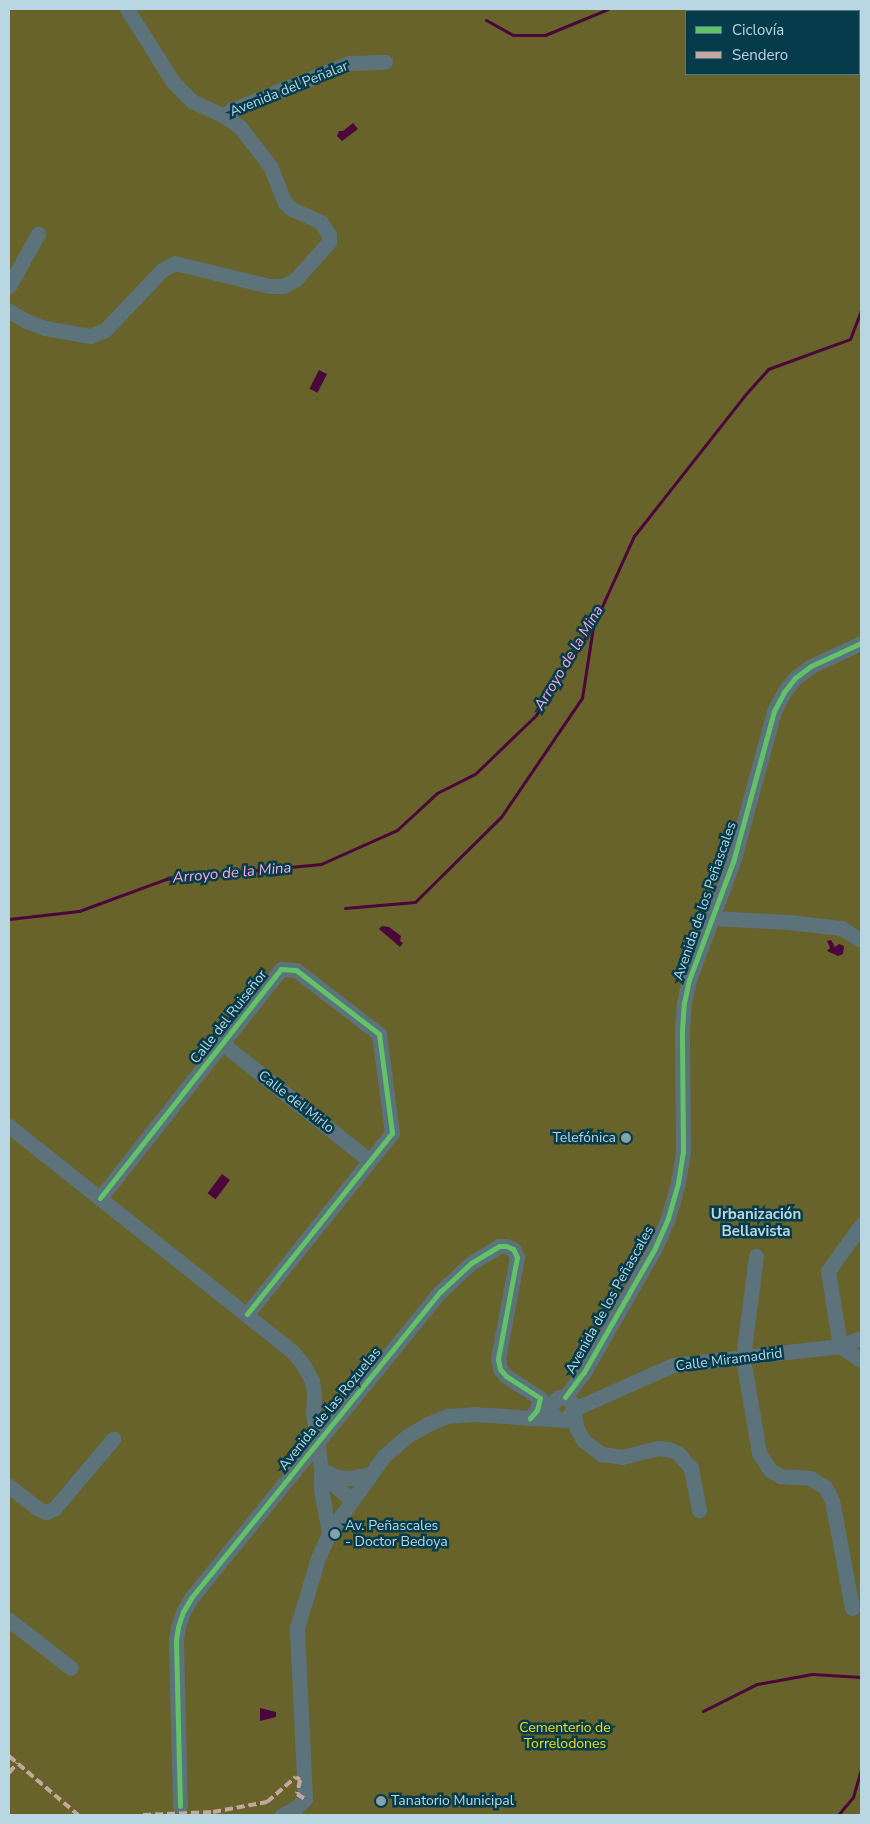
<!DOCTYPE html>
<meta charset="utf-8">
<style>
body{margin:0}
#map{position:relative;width:870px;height:1824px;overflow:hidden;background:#243e47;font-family:"Nunito Sans",sans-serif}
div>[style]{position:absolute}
.green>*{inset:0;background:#67632a}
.water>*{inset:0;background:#4b063b;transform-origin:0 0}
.stream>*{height:3px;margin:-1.5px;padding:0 1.5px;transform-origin:1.5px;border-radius:1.5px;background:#4b063b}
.minor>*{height:15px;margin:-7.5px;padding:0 7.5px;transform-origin:7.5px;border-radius:7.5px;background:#5c737b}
.quiet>*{height:4px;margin-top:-2px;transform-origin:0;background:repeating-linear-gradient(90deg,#c3a89e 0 8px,transparent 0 12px)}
.cycleway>*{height:5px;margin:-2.5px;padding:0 2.5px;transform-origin:2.5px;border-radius:2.5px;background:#61c268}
.dots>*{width:14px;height:14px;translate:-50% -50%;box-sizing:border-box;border:2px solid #063b4b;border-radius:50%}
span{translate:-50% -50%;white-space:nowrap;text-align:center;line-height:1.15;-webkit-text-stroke:5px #063b4b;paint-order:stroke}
.street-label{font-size:14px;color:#b9d7e3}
.poi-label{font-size:14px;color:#b9d7e3}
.right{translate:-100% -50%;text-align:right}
.left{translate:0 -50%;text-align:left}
.park-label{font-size:14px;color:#f4e104}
.water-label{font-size:15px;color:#fcaadb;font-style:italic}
.neighbourhood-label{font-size:15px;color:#b9d7e3;font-weight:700}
.frame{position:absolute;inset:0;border:10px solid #b9d7e3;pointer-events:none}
.legend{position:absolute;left:685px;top:10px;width:175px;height:65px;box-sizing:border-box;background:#063b4b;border:1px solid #4e7988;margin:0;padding:6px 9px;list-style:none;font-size:15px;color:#b9d7e3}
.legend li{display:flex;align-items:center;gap:10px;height:25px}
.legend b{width:25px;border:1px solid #4e7988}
</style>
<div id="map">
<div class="green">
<div style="clip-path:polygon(evenodd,9px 9px,861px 9px,861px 1815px,9px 1815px,9px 9px,686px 11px,859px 11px,859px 74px,686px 74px,686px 11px)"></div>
</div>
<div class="water">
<div style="clip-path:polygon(353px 123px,358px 129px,342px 141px,337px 136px,339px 131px,343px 131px)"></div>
<div style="left:319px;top:370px;width:9px;height:21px;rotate:27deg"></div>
<div style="clip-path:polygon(382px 926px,389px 927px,401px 936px,400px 941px,403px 943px,400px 947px,379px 929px)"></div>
<div style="clip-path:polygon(831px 940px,835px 947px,839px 944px,844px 946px,843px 954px,838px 956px,827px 951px,830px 948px,827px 941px)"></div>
<div style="left:222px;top:1174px;width:10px;height:24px;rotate:37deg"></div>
<div style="clip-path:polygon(260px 1708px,276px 1712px,276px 1717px,260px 1721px)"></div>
</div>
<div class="stream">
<div style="left:486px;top:20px;width:31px;rotate:29deg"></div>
<div style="left:513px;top:35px;width:32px"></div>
<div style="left:545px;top:35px;width:68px;rotate:-22.4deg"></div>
<div style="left:345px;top:908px;width:70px;rotate:-4.9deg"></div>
<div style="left:415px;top:902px;width:121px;rotate:-44.7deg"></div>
<div style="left:501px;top:817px;width:144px;rotate:-55.8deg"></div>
<div style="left:582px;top:698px;width:72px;rotate:-81.2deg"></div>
<div style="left:9px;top:919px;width:70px;rotate:-6.5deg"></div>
<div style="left:79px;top:911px;width:93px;rotate:-20.2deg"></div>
<div style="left:166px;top:879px;width:156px;rotate:-5.5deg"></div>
<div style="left:321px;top:864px;width:83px;rotate:-24.1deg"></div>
<div style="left:397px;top:830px;width:54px;rotate:-42.8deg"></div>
<div style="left:437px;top:793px;width:42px;rotate:-26.6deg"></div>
<div style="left:475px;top:774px;width:85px;rotate:-44deg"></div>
<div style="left:536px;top:715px;width:108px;rotate:-57.5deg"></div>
<div style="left:594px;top:624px;width:97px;rotate:-65.6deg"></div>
<div style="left:634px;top:536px;width:178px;rotate:-51.8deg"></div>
<div style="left:744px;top:396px;width:36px;rotate:-48deg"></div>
<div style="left:768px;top:369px;width:87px;rotate:-20.1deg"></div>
<div style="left:850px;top:339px;width:30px;rotate:-69deg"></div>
<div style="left:703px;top:1711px;width:60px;rotate:-26.6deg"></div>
<div style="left:757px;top:1684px;width:56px;rotate:-10.3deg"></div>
<div style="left:812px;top:1674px;width:49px;rotate:3.5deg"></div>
<div style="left:764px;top:1815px;width:12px"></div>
<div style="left:838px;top:1815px;width:23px;rotate:-50deg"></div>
<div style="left:853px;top:1797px;width:29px;rotate:-74deg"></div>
</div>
<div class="minor">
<div style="left:224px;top:116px;width:9px;rotate:-41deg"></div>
<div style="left:231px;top:110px;width:127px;rotate:-21.7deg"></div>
<div style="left:349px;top:63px;width:36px;rotate:-2deg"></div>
<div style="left:9px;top:286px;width:60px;rotate:-60.9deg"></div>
<div style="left:9px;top:311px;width:20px;rotate:30deg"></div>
<div style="left:26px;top:321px;width:20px;rotate:20deg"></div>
<div style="left:45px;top:328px;width:46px;rotate:10.1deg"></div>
<div style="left:90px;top:336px;width:16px;rotate:-22deg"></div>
<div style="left:105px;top:330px;width:83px;rotate:-46.5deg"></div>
<div style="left:162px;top:270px;width:15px;rotate:-28deg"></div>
<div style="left:175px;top:263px;width:97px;rotate:13.7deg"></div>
<div style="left:269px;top:286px;width:14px"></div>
<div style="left:283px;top:286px;width:13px;rotate:-27deg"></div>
<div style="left:295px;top:280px;width:51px;rotate:-48.2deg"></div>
<div style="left:329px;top:242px;width:7px;rotate:-90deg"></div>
<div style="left:329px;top:235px;width:15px;rotate:-122deg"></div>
<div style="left:321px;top:222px;width:32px;rotate:-156deg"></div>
<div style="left:292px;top:209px;width:9px;rotate:-139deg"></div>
<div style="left:285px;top:203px;width:40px;rotate:-112deg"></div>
<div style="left:270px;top:166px;width:49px;rotate:-127.6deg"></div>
<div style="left:240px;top:127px;width:19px;rotate:-145deg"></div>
<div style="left:224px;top:116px;width:35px;rotate:-155deg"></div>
<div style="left:192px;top:101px;width:27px;rotate:-135deg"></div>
<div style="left:173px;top:82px;width:86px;rotate:-122.2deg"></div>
<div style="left:712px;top:918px;width:77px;rotate:3deg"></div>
<div style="left:789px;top:922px;width:52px;rotate:6.6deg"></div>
<div style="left:841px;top:928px;width:23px;rotate:31deg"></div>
<div style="left:223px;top:1044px;width:186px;rotate:38.5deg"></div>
<div style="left:9px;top:1126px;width:362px;rotate:38.5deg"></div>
<div style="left:292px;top:1351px;width:19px;rotate:51deg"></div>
<div style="left:304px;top:1366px;width:17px;rotate:62deg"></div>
<div style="left:312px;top:1381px;width:13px;rotate:81deg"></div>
<div style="left:314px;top:1394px;width:19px;rotate:93deg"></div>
<div style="left:313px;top:1413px;width:57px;rotate:81.9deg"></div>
<div style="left:321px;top:1469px;width:20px;rotate:90deg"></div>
<div style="left:321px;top:1489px;width:45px;rotate:79.7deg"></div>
<div style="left:100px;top:1198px;width:292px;rotate:-51.7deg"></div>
<div style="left:281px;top:969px;width:15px;rotate:4deg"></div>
<div style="left:296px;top:970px;width:105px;rotate:37.6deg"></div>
<div style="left:379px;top:1034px;width:100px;rotate:82.5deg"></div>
<div style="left:392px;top:1133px;width:232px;rotate:128.7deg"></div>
<div style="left:861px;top:1225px;width:57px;rotate:125.7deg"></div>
<div style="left:828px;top:1271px;width:76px;rotate:80.9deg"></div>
<div style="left:840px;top:1346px;width:25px;rotate:34deg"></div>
<div style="left:756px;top:1256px;width:103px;rotate:97.3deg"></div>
<div style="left:743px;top:1358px;width:96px;rotate:80.4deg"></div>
<div style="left:759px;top:1453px;width:20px;rotate:57deg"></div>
<div style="left:770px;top:1470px;width:12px;rotate:31deg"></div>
<div style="left:780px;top:1476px;width:30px;rotate:4deg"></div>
<div style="left:810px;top:1478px;width:17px;rotate:31deg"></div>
<div style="left:825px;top:1487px;width:15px;rotate:62deg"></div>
<div style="left:832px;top:1500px;width:110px;rotate:79.5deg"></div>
<div style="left:565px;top:1397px;width:31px;rotate:-53deg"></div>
<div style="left:584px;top:1372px;width:141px;rotate:-60.2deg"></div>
<div style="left:654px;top:1250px;width:35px;rotate:-66deg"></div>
<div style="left:668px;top:1218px;width:36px;rotate:-74deg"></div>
<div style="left:678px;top:1183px;width:31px;rotate:-81deg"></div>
<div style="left:683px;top:1152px;width:122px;rotate:-90.5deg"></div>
<div style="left:682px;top:1030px;width:27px;rotate:-86deg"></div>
<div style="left:684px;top:1003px;width:24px;rotate:-78deg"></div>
<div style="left:689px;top:980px;width:126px;rotate:-69.6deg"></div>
<div style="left:733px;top:862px;width:156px;rotate:-74.8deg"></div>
<div style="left:774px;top:711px;width:21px;rotate:-62deg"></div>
<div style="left:784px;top:692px;width:18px;rotate:-52deg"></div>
<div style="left:795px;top:678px;width:20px;rotate:-37deg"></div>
<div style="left:811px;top:666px;width:55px;rotate:-24.7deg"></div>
<div style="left:574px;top:1409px;width:108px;rotate:-24deg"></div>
<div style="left:673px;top:1365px;width:168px;rotate:-6.5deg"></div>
<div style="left:840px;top:1346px;width:22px;rotate:-21deg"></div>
<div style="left:573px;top:1410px;width:19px;rotate:78deg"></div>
<div style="left:577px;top:1429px;width:13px;rotate:61deg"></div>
<div style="left:583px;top:1440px;width:23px;rotate:38deg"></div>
<div style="left:601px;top:1454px;width:21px;rotate:8deg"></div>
<div style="left:622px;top:1457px;width:36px;rotate:-14deg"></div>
<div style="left:657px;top:1448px;width:11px;rotate:5deg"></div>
<div style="left:668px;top:1449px;width:11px;rotate:22deg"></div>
<div style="left:678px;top:1453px;width:20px;rotate:49deg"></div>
<div style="left:691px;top:1468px;width:43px;rotate:79.2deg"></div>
<div style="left:321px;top:1469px;width:18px;rotate:27deg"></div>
<div style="left:337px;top:1477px;width:13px;rotate:4deg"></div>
<div style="left:350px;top:1478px;width:20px;rotate:-11deg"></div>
<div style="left:324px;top:1472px;width:15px;rotate:53deg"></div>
<div style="left:333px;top:1484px;width:25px;rotate:40deg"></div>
<div style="left:9px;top:1486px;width:36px;rotate:38deg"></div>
<div style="left:37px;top:1508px;width:10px;rotate:24deg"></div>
<div style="left:46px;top:1512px;width:9px;rotate:-21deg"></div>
<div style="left:54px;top:1509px;width:92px;rotate:-49.9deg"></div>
<div style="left:9px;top:1620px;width:78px;rotate:37.7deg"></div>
<div style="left:180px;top:1806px;width:166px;rotate:-91.4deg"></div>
<div style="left:176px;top:1640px;width:13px;rotate:-81deg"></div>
<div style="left:178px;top:1627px;width:16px;rotate:-72deg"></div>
<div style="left:183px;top:1612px;width:16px;rotate:-60deg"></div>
<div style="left:191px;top:1598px;width:395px;rotate:-50.9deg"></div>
<div style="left:440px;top:1292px;width:42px;rotate:-43.1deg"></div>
<div style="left:471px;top:1263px;width:33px;rotate:-31deg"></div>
<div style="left:499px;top:1246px;width:7px"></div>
<div style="left:506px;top:1246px;width:8px;rotate:23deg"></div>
<div style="left:513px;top:1249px;width:9px;rotate:63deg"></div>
<div style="left:517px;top:1257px;width:104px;rotate:100.6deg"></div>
<div style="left:498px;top:1359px;width:10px;rotate:79deg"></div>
<div style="left:500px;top:1369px;width:9px;rotate:49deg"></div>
<div style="left:506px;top:1376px;width:40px;rotate:32.9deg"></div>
<div style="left:540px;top:1398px;width:12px;rotate:104deg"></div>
<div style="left:537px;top:1410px;width:11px;rotate:131deg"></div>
<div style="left:282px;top:1815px;width:16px;rotate:-27deg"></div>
<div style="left:296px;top:1808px;width:13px;rotate:-45deg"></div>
<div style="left:305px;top:1799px;width:171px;rotate:-92.7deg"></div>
<div style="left:297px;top:1628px;width:73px;rotate:-73.3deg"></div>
<div style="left:318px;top:1558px;width:27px;rotate:-66deg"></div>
<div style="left:329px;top:1533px;width:95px;rotate:-54.5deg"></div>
<div style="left:384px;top:1456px;width:30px;rotate:-41deg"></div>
<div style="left:407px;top:1436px;width:24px;rotate:-30deg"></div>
<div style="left:428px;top:1424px;width:21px;rotate:-23deg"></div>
<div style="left:447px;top:1416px;width:27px;rotate:-4deg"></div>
<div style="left:474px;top:1414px;width:91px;rotate:3.8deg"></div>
<div style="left:565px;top:1420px;width:13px;rotate:-51deg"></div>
<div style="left:573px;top:1410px;width:7px;rotate:-98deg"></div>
<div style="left:572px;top:1403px;width:6px;rotate:-129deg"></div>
<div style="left:568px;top:1398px;width:9px;rotate:-174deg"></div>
<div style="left:559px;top:1397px;width:9px;rotate:139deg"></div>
<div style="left:552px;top:1403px;width:8px;rotate:97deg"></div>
<div style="left:551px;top:1411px;width:10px;rotate:53deg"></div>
</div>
<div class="quiet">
<div style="left:9px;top:1756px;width:91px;rotate:40.5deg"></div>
<div style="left:9px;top:1773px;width:13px;rotate:-51deg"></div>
<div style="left:143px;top:1815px;width:70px;rotate:-2.5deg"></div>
<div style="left:213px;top:1812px;width:55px;rotate:-10.5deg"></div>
<div style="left:267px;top:1802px;width:38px;rotate:-41deg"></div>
<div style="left:296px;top:1777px;width:5px;rotate:37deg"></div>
<div style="left:300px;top:1780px;width:14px;rotate:102deg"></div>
<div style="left:297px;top:1794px;width:9px;rotate:32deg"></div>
</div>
<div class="cycleway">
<div style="left:100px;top:1198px;width:292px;rotate:-51.7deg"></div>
<div style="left:281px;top:969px;width:15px;rotate:4deg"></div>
<div style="left:296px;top:970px;width:105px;rotate:37.6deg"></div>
<div style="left:379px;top:1034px;width:100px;rotate:82.5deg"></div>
<div style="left:392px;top:1133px;width:232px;rotate:128.7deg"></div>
<div style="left:565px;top:1397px;width:31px;rotate:-53deg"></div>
<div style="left:584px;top:1372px;width:141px;rotate:-60.2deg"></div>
<div style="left:654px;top:1250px;width:35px;rotate:-66deg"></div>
<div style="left:668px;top:1218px;width:36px;rotate:-74deg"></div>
<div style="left:678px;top:1183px;width:31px;rotate:-81deg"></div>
<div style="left:683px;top:1152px;width:122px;rotate:-90.5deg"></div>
<div style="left:682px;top:1030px;width:27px;rotate:-86deg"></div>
<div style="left:684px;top:1003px;width:24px;rotate:-78deg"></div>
<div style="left:689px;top:980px;width:126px;rotate:-69.6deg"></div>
<div style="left:733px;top:862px;width:156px;rotate:-74.8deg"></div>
<div style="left:774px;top:711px;width:21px;rotate:-62deg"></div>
<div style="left:784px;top:692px;width:18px;rotate:-52deg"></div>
<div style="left:795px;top:678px;width:20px;rotate:-37deg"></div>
<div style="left:811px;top:666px;width:55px;rotate:-24.7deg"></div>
<div style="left:180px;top:1806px;width:166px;rotate:-91.4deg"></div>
<div style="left:176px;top:1640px;width:13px;rotate:-81deg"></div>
<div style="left:178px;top:1627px;width:16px;rotate:-72deg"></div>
<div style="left:183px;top:1612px;width:16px;rotate:-60deg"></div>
<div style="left:191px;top:1598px;width:395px;rotate:-50.9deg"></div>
<div style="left:440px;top:1292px;width:42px;rotate:-43.1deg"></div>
<div style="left:471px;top:1263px;width:33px;rotate:-31deg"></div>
<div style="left:499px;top:1246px;width:7px"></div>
<div style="left:506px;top:1246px;width:8px;rotate:23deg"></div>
<div style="left:513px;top:1249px;width:9px;rotate:63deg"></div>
<div style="left:517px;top:1257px;width:104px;rotate:100.6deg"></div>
<div style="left:498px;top:1359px;width:10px;rotate:79deg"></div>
<div style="left:500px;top:1369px;width:9px;rotate:49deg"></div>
<div style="left:506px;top:1376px;width:40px;rotate:32.9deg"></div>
<div style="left:540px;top:1398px;width:12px;rotate:104deg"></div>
<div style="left:537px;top:1410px;width:11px;rotate:131deg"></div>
</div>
<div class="dots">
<div style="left:626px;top:1138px;background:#85a1ac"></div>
<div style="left:335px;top:1534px;background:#85a1ac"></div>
<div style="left:381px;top:1801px;background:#85a1ac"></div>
</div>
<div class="street-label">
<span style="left:289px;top:89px;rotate:-22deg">Avenida del Peñalar</span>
<span style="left:705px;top:901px;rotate:-71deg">Avenida de los Peñascales</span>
<span style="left:229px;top:1017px;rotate:-52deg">Calle del Ruiseñor</span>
<span style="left:296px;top:1102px;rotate:38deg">Calle del Mirlo</span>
<span style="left:610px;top:1300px;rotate:-61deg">Avenida de los Peñascales</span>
<span style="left:729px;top:1360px;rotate:-7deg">Calle Miramadrid</span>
<span style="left:330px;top:1409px;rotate:-51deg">Avenida de las Rozuelas</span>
</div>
<div class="poi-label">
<span class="right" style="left:616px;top:1138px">Telefónica</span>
<span class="left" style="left:345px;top:1534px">Av. Peñascales<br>- Doctor Bedoya</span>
<span class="left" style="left:391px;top:1801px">Tanatorio Municipal</span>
</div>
<div class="park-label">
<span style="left:565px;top:1736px">Cementerio de<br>Torrelodones</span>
</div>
<div class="water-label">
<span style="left:569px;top:658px;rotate:-59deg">Arroyo de la Mina</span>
<span style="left:232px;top:873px;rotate:-5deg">Arroyo de la Mina</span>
</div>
<div class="neighbourhood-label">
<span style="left:756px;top:1223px">Urbanización<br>Bellavista</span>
</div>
<div class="frame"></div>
<ul class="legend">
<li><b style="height:6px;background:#61c268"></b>Ciclovía</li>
<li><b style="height:6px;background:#c3a89e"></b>Sendero</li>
</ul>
</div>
